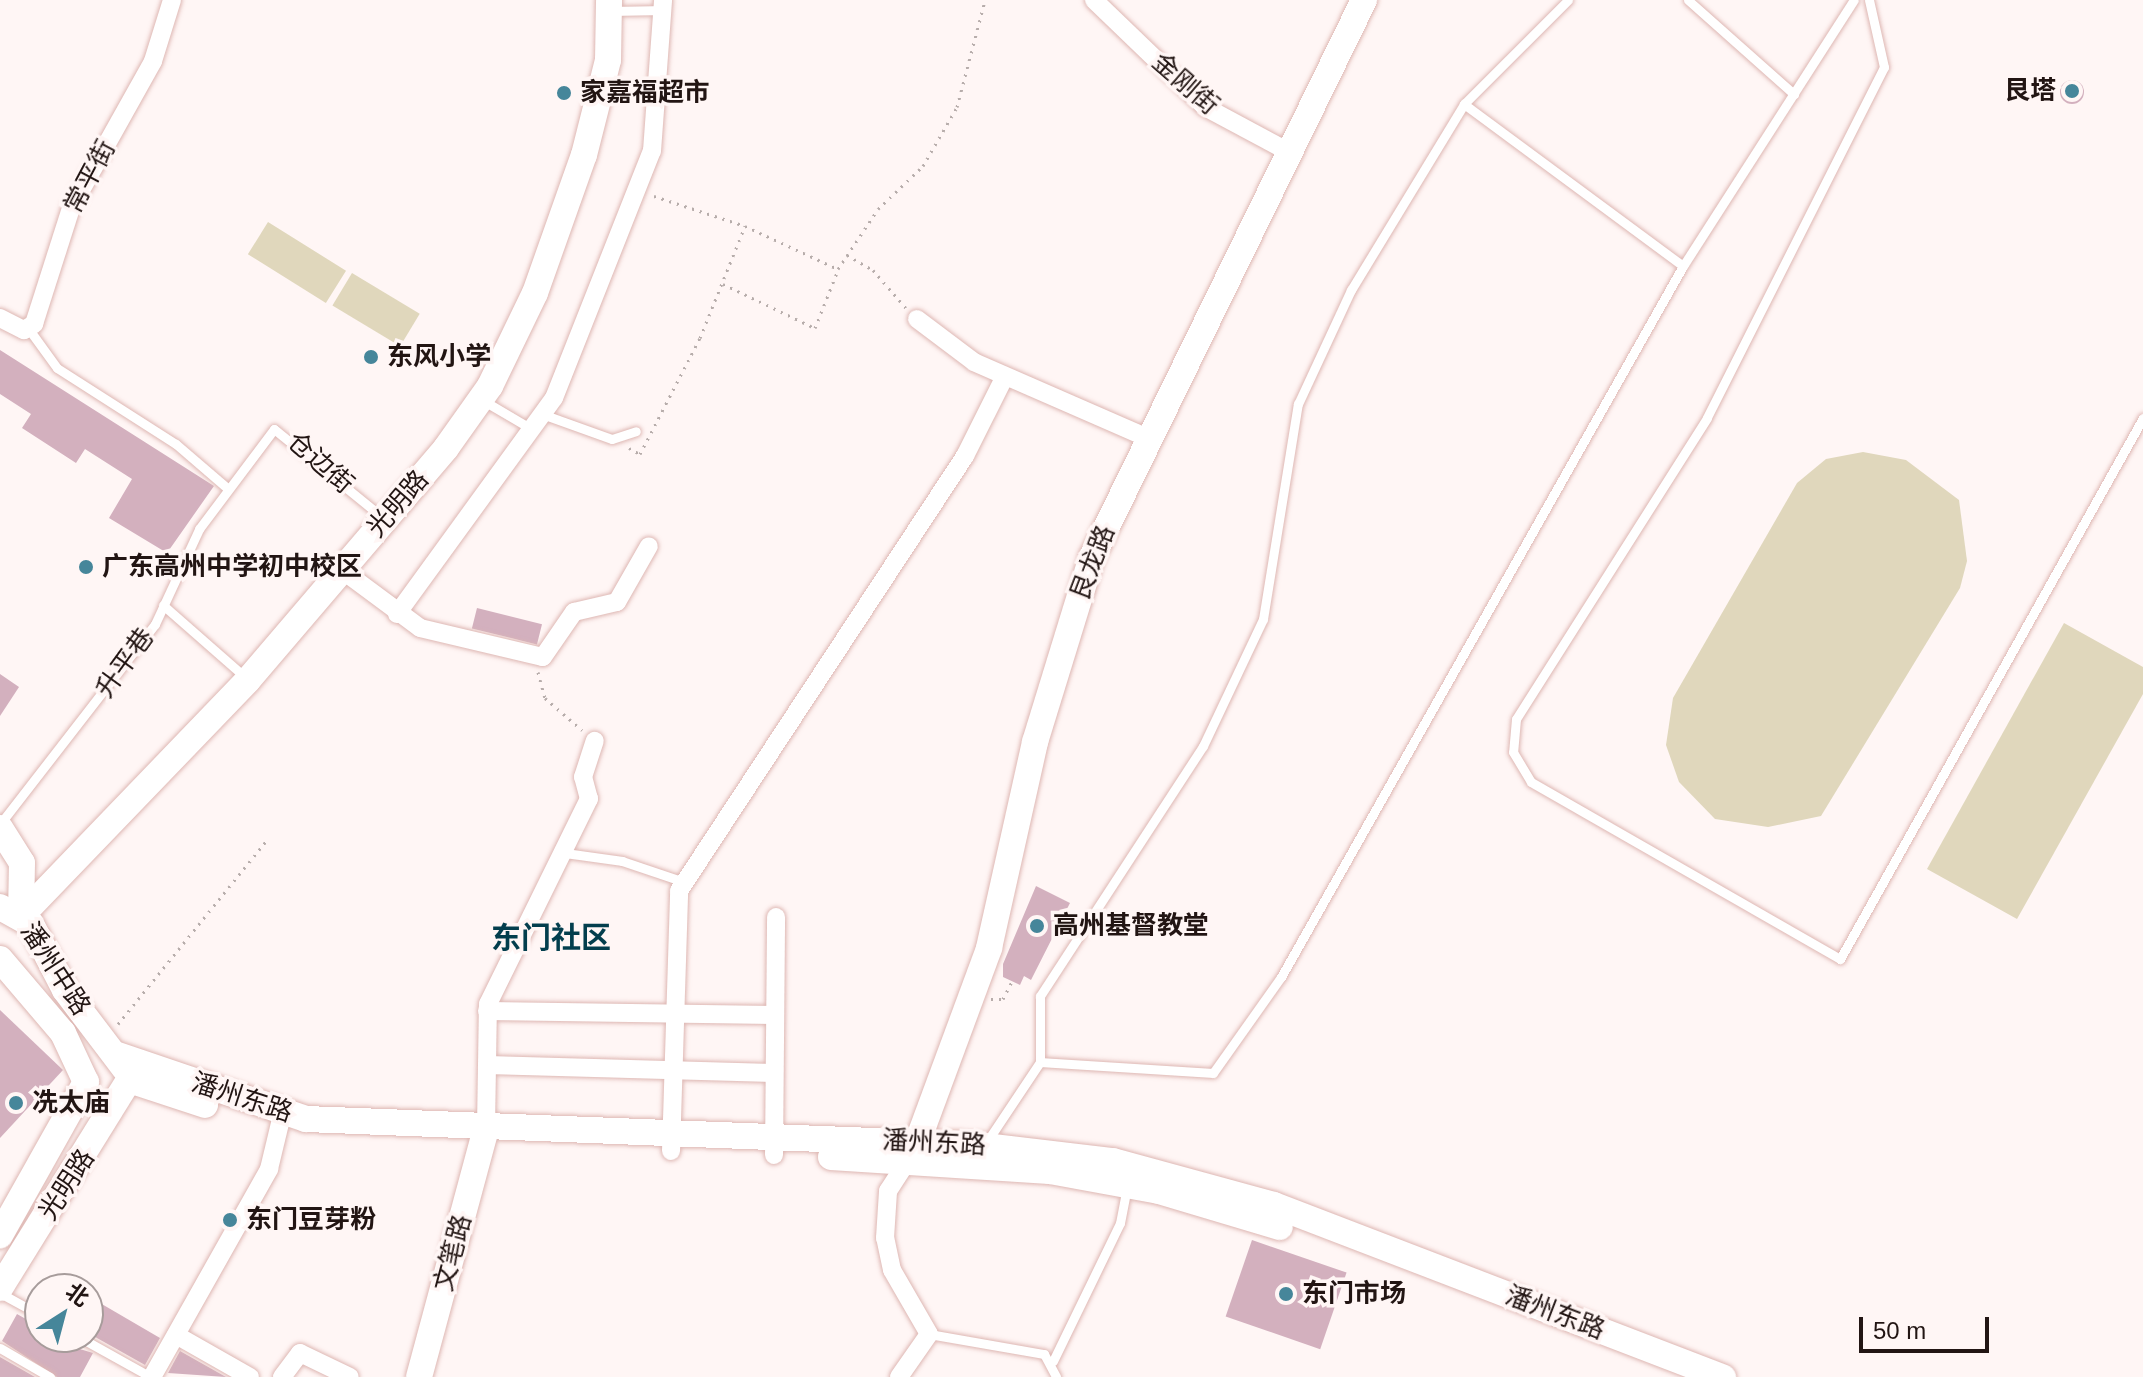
<!DOCTYPE html>
<meta charset="utf-8">
<style>
body{margin:0}
#map{position:relative;width:2143px;height:1377px;overflow:hidden;background:#fff6f5;font-family:Helvetica,"Noto Sans SC",sans-serif}
div>[style]{position:absolute}
.green>*{inset:0;background:#e0d7bc;transform-origin:0 0}
.building>*{inset:0;background:#d3b0be;transform-origin:0 0}
.round{border-radius:50%}
.path>*{height:3px;margin-top:-1.5px;transform-origin:0;background:repeating-linear-gradient(90deg,#b7adab 0 2px,transparent 0 8px)}
.roads{filter:drop-shadow(0 0 2px #deb7b3) drop-shadow(0 0 2px #deb7b3)}
.lane>*{height:9px;margin:-4.5px;padding:0 4.5px;transform-origin:4.5px;border-radius:4.5px;background:#fff}
.street>*{height:18px;margin:-9px;padding:0 9px;transform-origin:9px;border-radius:9px;background:#fff}
.secondary>*{height:26px;margin:-13px;padding:0 13px;transform-origin:13px;border-radius:13px;background:#fff}
.dots>*{width:22px;height:22px;translate:-50% -50%;box-sizing:border-box;border:4px solid #fff6f5;border-radius:50%}
span{translate:-50% -50%;white-space:nowrap;text-align:center;line-height:1.15;-webkit-text-stroke:7px #fff6f5;paint-order:stroke}
.street-label{font-size:26px;color:#221513}
.poi-label{font-size:26px;color:#221513;font-weight:700}
.right{translate:-100% -50%;text-align:right}
.left{translate:0 -50%;text-align:left}
.quarter-label{font-size:30px;color:#033e4d;font-weight:700}
.north{position:absolute;left:24px;top:1273px;width:80px;height:80px;box-sizing:border-box;background:#fff6f5;border:2px solid #a79c9b;border-radius:50%;rotate:36deg;font-size:22px;font-weight:700;line-height:32px;text-align:center;color:#221513}
.north::after{content:'';display:block;margin:auto;width:28px;height:36px;background:#46869a;clip-path:polygon(50% 0,100% 100%,50% 72%,0 100%)}
.scale{position:absolute;left:1859px;top:1317px;width:130px;height:36px;box-sizing:border-box;border:4px solid #221513;border-top:0;padding-left:10px;font-size:24px;line-height:28px;white-space:nowrap;color:#221513;-webkit-text-stroke:6px #fff6f5;paint-order:stroke}
</style>
<div id="map">
<div class="green">
<div style="left:268px;top:222px;width:92px;height:38px;rotate:32deg"></div>
<div style="left:352px;top:273px;width:79px;height:38px;rotate:31deg"></div>
<div style="clip-path:polygon(1863px 452px,1906px 460px,1959px 500px,1967px 561px,1960px 588px,1821px 816px,1768px 827px,1715px 819px,1679px 782px,1666px 745px,1673px 698px,1797px 483px,1826px 459px)"></div>
<div style="clip-path:polygon(2064px 623px,2143px 667px,2143px 694px,2017px 919px,1927px 869px)"></div>
</div>
<div class="building">
<div class="round" style="left:2060px;top:80px;width:24px;height:24px"></div>
<div style="clip-path:polygon(0 350px,214px 486px,167px 553px,109px 518px,132px 479px,85px 449px,76px 463px,22px 428px,31px 414px,0 394px)"></div>
<div style="left:477px;top:608px;width:67px;height:21px;rotate:14deg"></div>
<div style="clip-path:polygon(0 674px,19px 687px,0 716px)"></div>
<div style="clip-path:polygon(1036px 886px,1070px 903px,1031px 980px,1024px 976px,1020px 985px,1003px 977px,1003px 964px)"></div>
<div style="clip-path:polygon(0 1010px,63px 1070px,0 1138px)"></div>
<div style="left:1252px;top:1240px;width:100px;height:81px;rotate:19deg"></div>
<div style="clip-path:polygon(88px 1296px,160px 1338px,145px 1365px,88px 1333px)"></div>
<div style="clip-path:polygon(17px 1314px,40px 1327px,40px 1337px,93px 1353px,80px 1377px,57px 1377px,2px 1341px)"></div>
<div style="clip-path:polygon(180px 1351px,226px 1377px,168px 1373px)"></div>
<div style="clip-path:polygon(0 1357px,35px 1377px,0 1377px)"></div>
</div>
<div class="path">
<div style="left:654px;top:196px;width:96px;rotate:18.2deg"></div>
<div style="left:847px;top:255px;width:30px;rotate:30deg"></div>
<div style="left:873px;top:270px;width:50px;rotate:49deg"></div>
<div style="left:723px;top:284px;width:102px;rotate:25.6deg"></div>
<div style="left:815px;top:328px;width:62px;rotate:-68.4deg"></div>
<div style="left:629px;top:448px;width:13px;rotate:29deg"></div>
<div style="left:640px;top:454px;width:131px;rotate:-62.7deg"></div>
<div style="left:700px;top:338px;width:121px;rotate:-68.1deg"></div>
<div style="left:745px;top:226px;width:102px;rotate:24.8deg"></div>
<div style="left:838px;top:269px;width:72px;rotate:-56.3deg"></div>
<div style="left:878px;top:209px;width:62px;rotate:-43.7deg"></div>
<div style="left:923px;top:166px;width:68px;rotate:-60deg"></div>
<div style="left:957px;top:107px;width:111px;rotate:-75.3deg"></div>
<div style="left:538px;top:672px;width:27px;rotate:75deg"></div>
<div style="left:545px;top:698px;width:49px;rotate:40.9deg"></div>
<div style="left:991px;top:999px;width:12px"></div>
<div style="left:1003px;top:999px;width:20px;rotate:-63deg"></div>
<div style="left:118px;top:1024px;width:238px;rotate:-51deg"></div>
</div>
<div class="roads">
<div class="lane">
<div style="left:1688px;top:0;width:142px;rotate:41.6deg"></div>
<div style="left:1869px;top:0;width:69px;rotate:77.4deg"></div>
<div style="left:1884px;top:67px;width:393px;rotate:116.8deg"></div>
<div style="left:1707px;top:418px;width:356px;rotate:122.4deg"></div>
<div style="left:1516px;top:719px;width:33px;rotate:95deg"></div>
<div style="left:1513px;top:752px;width:35px;rotate:59deg"></div>
<div style="left:1531px;top:782px;width:356px;rotate:29.8deg"></div>
<div style="left:1840px;top:959px;width:620px;rotate:-60.75deg"></div>
<div style="left:613px;top:11px;width:49px;rotate:-1.2deg"></div>
<div style="left:1464px;top:104px;width:272px;rotate:36.5deg"></div>
<div style="left:28px;top:328px;width:49px;rotate:54.1deg"></div>
<div style="left:57px;top:368px;width:141px;rotate:32.6deg"></div>
<div style="left:176px;top:444px;width:66px;rotate:40.7deg"></div>
<div style="left:484px;top:401px;width:53px;rotate:30.4deg"></div>
<div style="left:542px;top:414px;width:74px;rotate:19.7deg"></div>
<div style="left:612px;top:439px;width:25px;rotate:-18deg"></div>
<div style="left:163px;top:605px;width:109px;rotate:41.3deg"></div>
<div style="left:0;top:824px;width:253px;rotate:-52.2deg"></div>
<div style="left:155px;top:624px;width:105px;rotate:-65.1deg"></div>
<div style="left:199px;top:529px;width:125px;rotate:-53.1deg"></div>
<div style="left:274px;top:429px;width:139px;rotate:39.2deg"></div>
<div style="left:565px;top:853px;width:58px;rotate:8deg"></div>
<div style="left:622px;top:861px;width:65px;rotate:18.7deg"></div>
<div style="left:1040px;top:1062px;width:66px;rotate:-90deg"></div>
<div style="left:1040px;top:996px;width:298px;rotate:-56.9deg"></div>
<div style="left:1203px;top:746px;width:140px;rotate:-64.7deg"></div>
<div style="left:1263px;top:619px;width:218px;rotate:-80.8deg"></div>
<div style="left:1298px;top:404px;width:126px;rotate:-65.1deg"></div>
<div style="left:1351px;top:290px;width:218px;rotate:-58.7deg"></div>
<div style="left:1464px;top:104px;width:147px;rotate:-45deg"></div>
<div style="left:986px;top:1143px;width:97px;rotate:-56.3deg"></div>
<div style="left:1040px;top:1062px;width:173px;rotate:3.6deg"></div>
<div style="left:1213px;top:1073px;width:118px;rotate:-54.7deg"></div>
<div style="left:1281px;top:977px;width:817px;rotate:-60.52deg"></div>
<div style="left:1683px;top:266px;width:316px;rotate:-57.3deg"></div>
<div style="left:0;top:1293px;width:46px;rotate:28.8deg"></div>
<div style="left:929px;top:1334px;width:117px;rotate:9.9deg"></div>
<div style="left:1044px;top:1354px;width:26px;rotate:62deg"></div>
<div style="left:79px;top:1337px;width:82px;rotate:29.1deg"></div>
<div style="left:0;top:1348px;width:58px;rotate:30.1deg"></div>
<div style="left:1053px;top:1361px;width:153px;rotate:-64.1deg"></div>
<div style="left:1120px;top:1223px;width:37px;rotate:-79deg"></div>
</div>
<div class="street">
<div style="left:1094px;top:0;width:154px;rotate:43.9deg"></div>
<div style="left:1205px;top:107px;width:95px;rotate:28.2deg"></div>
<div style="left:0;top:318px;width:27px;rotate:27deg"></div>
<div style="left:24px;top:330px;width:12px;rotate:-31deg"></div>
<div style="left:34px;top:324px;width:122px;rotate:-72.3deg"></div>
<div style="left:71px;top:208px;width:168px;rotate:-60.8deg"></div>
<div style="left:153px;top:61px;width:64px;rotate:-72.7deg"></div>
<div style="left:917px;top:319px;width:71px;rotate:37deg"></div>
<div style="left:974px;top:362px;width:192px;rotate:23.6deg"></div>
<div style="left:342px;top:570px;width:97px;rotate:36.6deg"></div>
<div style="left:420px;top:628px;width:126px;rotate:13.3deg"></div>
<div style="left:543px;top:657px;width:55px;rotate:-55.4deg"></div>
<div style="left:574px;top:612px;width:44px;rotate:-13.1deg"></div>
<div style="left:617px;top:602px;width:64px;rotate:-60.3deg"></div>
<div style="left:397px;top:614px;width:267px;rotate:-54deg"></div>
<div style="left:554px;top:398px;width:266px;rotate:-68.4deg"></div>
<div style="left:652px;top:151px;width:151px;rotate:-85.8deg"></div>
<div style="left:487px;top:1011px;width:287px;rotate:0.8deg"></div>
<div style="left:487px;top:1065px;width:286px;rotate:1.6deg"></div>
<div style="left:486px;top:1128px;width:124px;rotate:-89.1deg"></div>
<div style="left:488px;top:1004px;width:229px;rotate:-63.8deg"></div>
<div style="left:589px;top:799px;width:23px;rotate:-105deg"></div>
<div style="left:583px;top:777px;width:38px;rotate:-72deg"></div>
<div style="left:671px;top:1151px;width:260px;rotate:-88.2deg"></div>
<div style="left:679px;top:891px;width:521px;rotate:-56.68deg"></div>
<div style="left:965px;top:456px;width:89px;rotate:-63.4deg"></div>
<div style="left:774px;top:1155px;width:238px;rotate:-89.5deg"></div>
<div style="left:176px;top:1335px;width:85px;rotate:29.6deg"></div>
<div style="left:152px;top:1377px;width:239px;rotate:-60.6deg"></div>
<div style="left:269px;top:1169px;width:56px;rotate:-76.5deg"></div>
<div style="left:282px;top:1377px;width:30px;rotate:-53deg"></div>
<div style="left:300px;top:1353px;width:55px;rotate:25.6deg"></div>
<div style="left:899px;top:1377px;width:52px;rotate:-55.1deg"></div>
<div style="left:929px;top:1334px;width:74px;rotate:-120deg"></div>
<div style="left:892px;top:1270px;width:33px;rotate:-102deg"></div>
<div style="left:885px;top:1238px;width:47px;rotate:-86.3deg"></div>
<div style="left:888px;top:1191px;width:38px;rotate:-57deg"></div>
</div>
<div class="secondary">
<div style="left:0;top:828px;width:41px;rotate:57.8deg"></div>
<div style="left:22px;top:863px;width:53px;rotate:91.1deg"></div>
<div style="left:0;top:907px;width:35px;rotate:29deg"></div>
<div style="left:31px;top:924px;width:74px;rotate:62.7deg"></div>
<div style="left:65px;top:990px;width:99px;rotate:52.8deg"></div>
<div style="left:21px;top:916px;width:327px;rotate:-46.1deg"></div>
<div style="left:248px;top:680px;width:305px;rotate:-49.5deg"></div>
<div style="left:446px;top:448px;width:76px;rotate:-54.6deg"></div>
<div style="left:490px;top:386px;width:103px;rotate:-64.2deg"></div>
<div style="left:535px;top:293px;width:146px;rotate:-70.5deg"></div>
<div style="left:584px;top:155px;width:98px;rotate:-75.8deg"></div>
<div style="left:608px;top:60px;width:60px;rotate:-89deg"></div>
<div style="left:0;top:959px;width:97px;rotate:49.6deg"></div>
<div style="left:63px;top:1033px;width:54px;rotate:64.9deg"></div>
<div style="left:86px;top:1082px;width:176px;rotate:119.3deg"></div>
<div style="left:118px;top:1055px;width:199px;rotate:18.8deg"></div>
<div style="left:306px;top:1119px;width:671px;rotate:2.22deg"></div>
<div style="left:976px;top:1145px;width:138px;rotate:6.7deg"></div>
<div style="left:1113px;top:1161px;width:167px;rotate:15.3deg"></div>
<div style="left:1274px;top:1205px;width:481px;rotate:21deg"></div>
<div style="left:129px;top:1080px;width:80px;rotate:18.2deg"></div>
<div style="left:913px;top:1154px;width:220px;rotate:-69.7deg"></div>
<div style="left:989px;top:948px;width:211px;rotate:-77.4deg"></div>
<div style="left:1035px;top:742px;width:194px;rotate:-72.9deg"></div>
<div style="left:1092px;top:557px;width:620px;rotate:-63.97deg"></div>
<div style="left:831px;top:1157px;width:219px;rotate:3.7deg"></div>
<div style="left:1050px;top:1171px;width:111px;rotate:10.4deg"></div>
<div style="left:1159px;top:1191px;width:126px;rotate:16.6deg"></div>
<div style="left:0;top:1288px;width:245px;rotate:-58.2deg"></div>
<div style="left:419px;top:1377px;width:258px;rotate:-74.9deg"></div>
</div>
</div>
<div class="dots">
<div style="left:2072px;top:91px;background:#46869a"></div>
<div style="left:564px;top:93px;background:#46869a"></div>
<div style="left:371px;top:357px;background:#46869a"></div>
<div style="left:86px;top:567px;background:#46869a"></div>
<div style="left:1037px;top:926px;background:#46869a"></div>
<div style="left:16px;top:1103px;background:#46869a"></div>
<div style="left:230px;top:1220px;background:#46869a"></div>
<div style="left:1286px;top:1294px;background:#46869a"></div>
</div>
<div class="street-label">
<span style="left:1185px;top:84px;rotate:41deg">金刚街</span>
<span style="left:90px;top:177px;rotate:-62deg">常平街</span>
<span style="left:320px;top:463px;rotate:41deg">仓边街</span>
<span style="left:398px;top:504px;rotate:-49deg">光明路</span>
<span style="left:1093px;top:563px;rotate:-69deg">艮龙路</span>
<span style="left:125px;top:663px;rotate:-54deg">升平巷</span>
<span style="left:55px;top:969px;rotate:57deg">潘州中路</span>
<span style="left:242px;top:1098px;rotate:18deg">潘州东路</span>
<span style="left:934px;top:1143px;rotate:3deg">潘州东路</span>
<span style="left:67px;top:1185px;rotate:-57deg">光明路</span>
<span style="left:453px;top:1253px;rotate:-75deg">文笔路</span>
<span style="left:1555px;top:1313px;rotate:21deg">潘州东路</span>
</div>
<div class="poi-label">
<span class="right" style="left:2056px;top:91px">艮塔</span>
<span class="left" style="left:580px;top:93px">家嘉福超市</span>
<span class="left" style="left:387px;top:357px">东风小学</span>
<span class="left" style="left:102px;top:567px">广东高州中学初中校区</span>
<span class="left" style="left:1053px;top:926px">高州基督教堂</span>
<span class="left" style="left:32px;top:1103px">冼太庙</span>
<span class="left" style="left:246px;top:1220px">东门豆芽粉</span>
<span class="left" style="left:1302px;top:1294px">东门市场</span>
</div>
<div class="quarter-label">
<span style="left:551px;top:938px">东门社区</span>
</div>
<div class="north">北</div>
<div class="scale">50 m</div>
</div>
